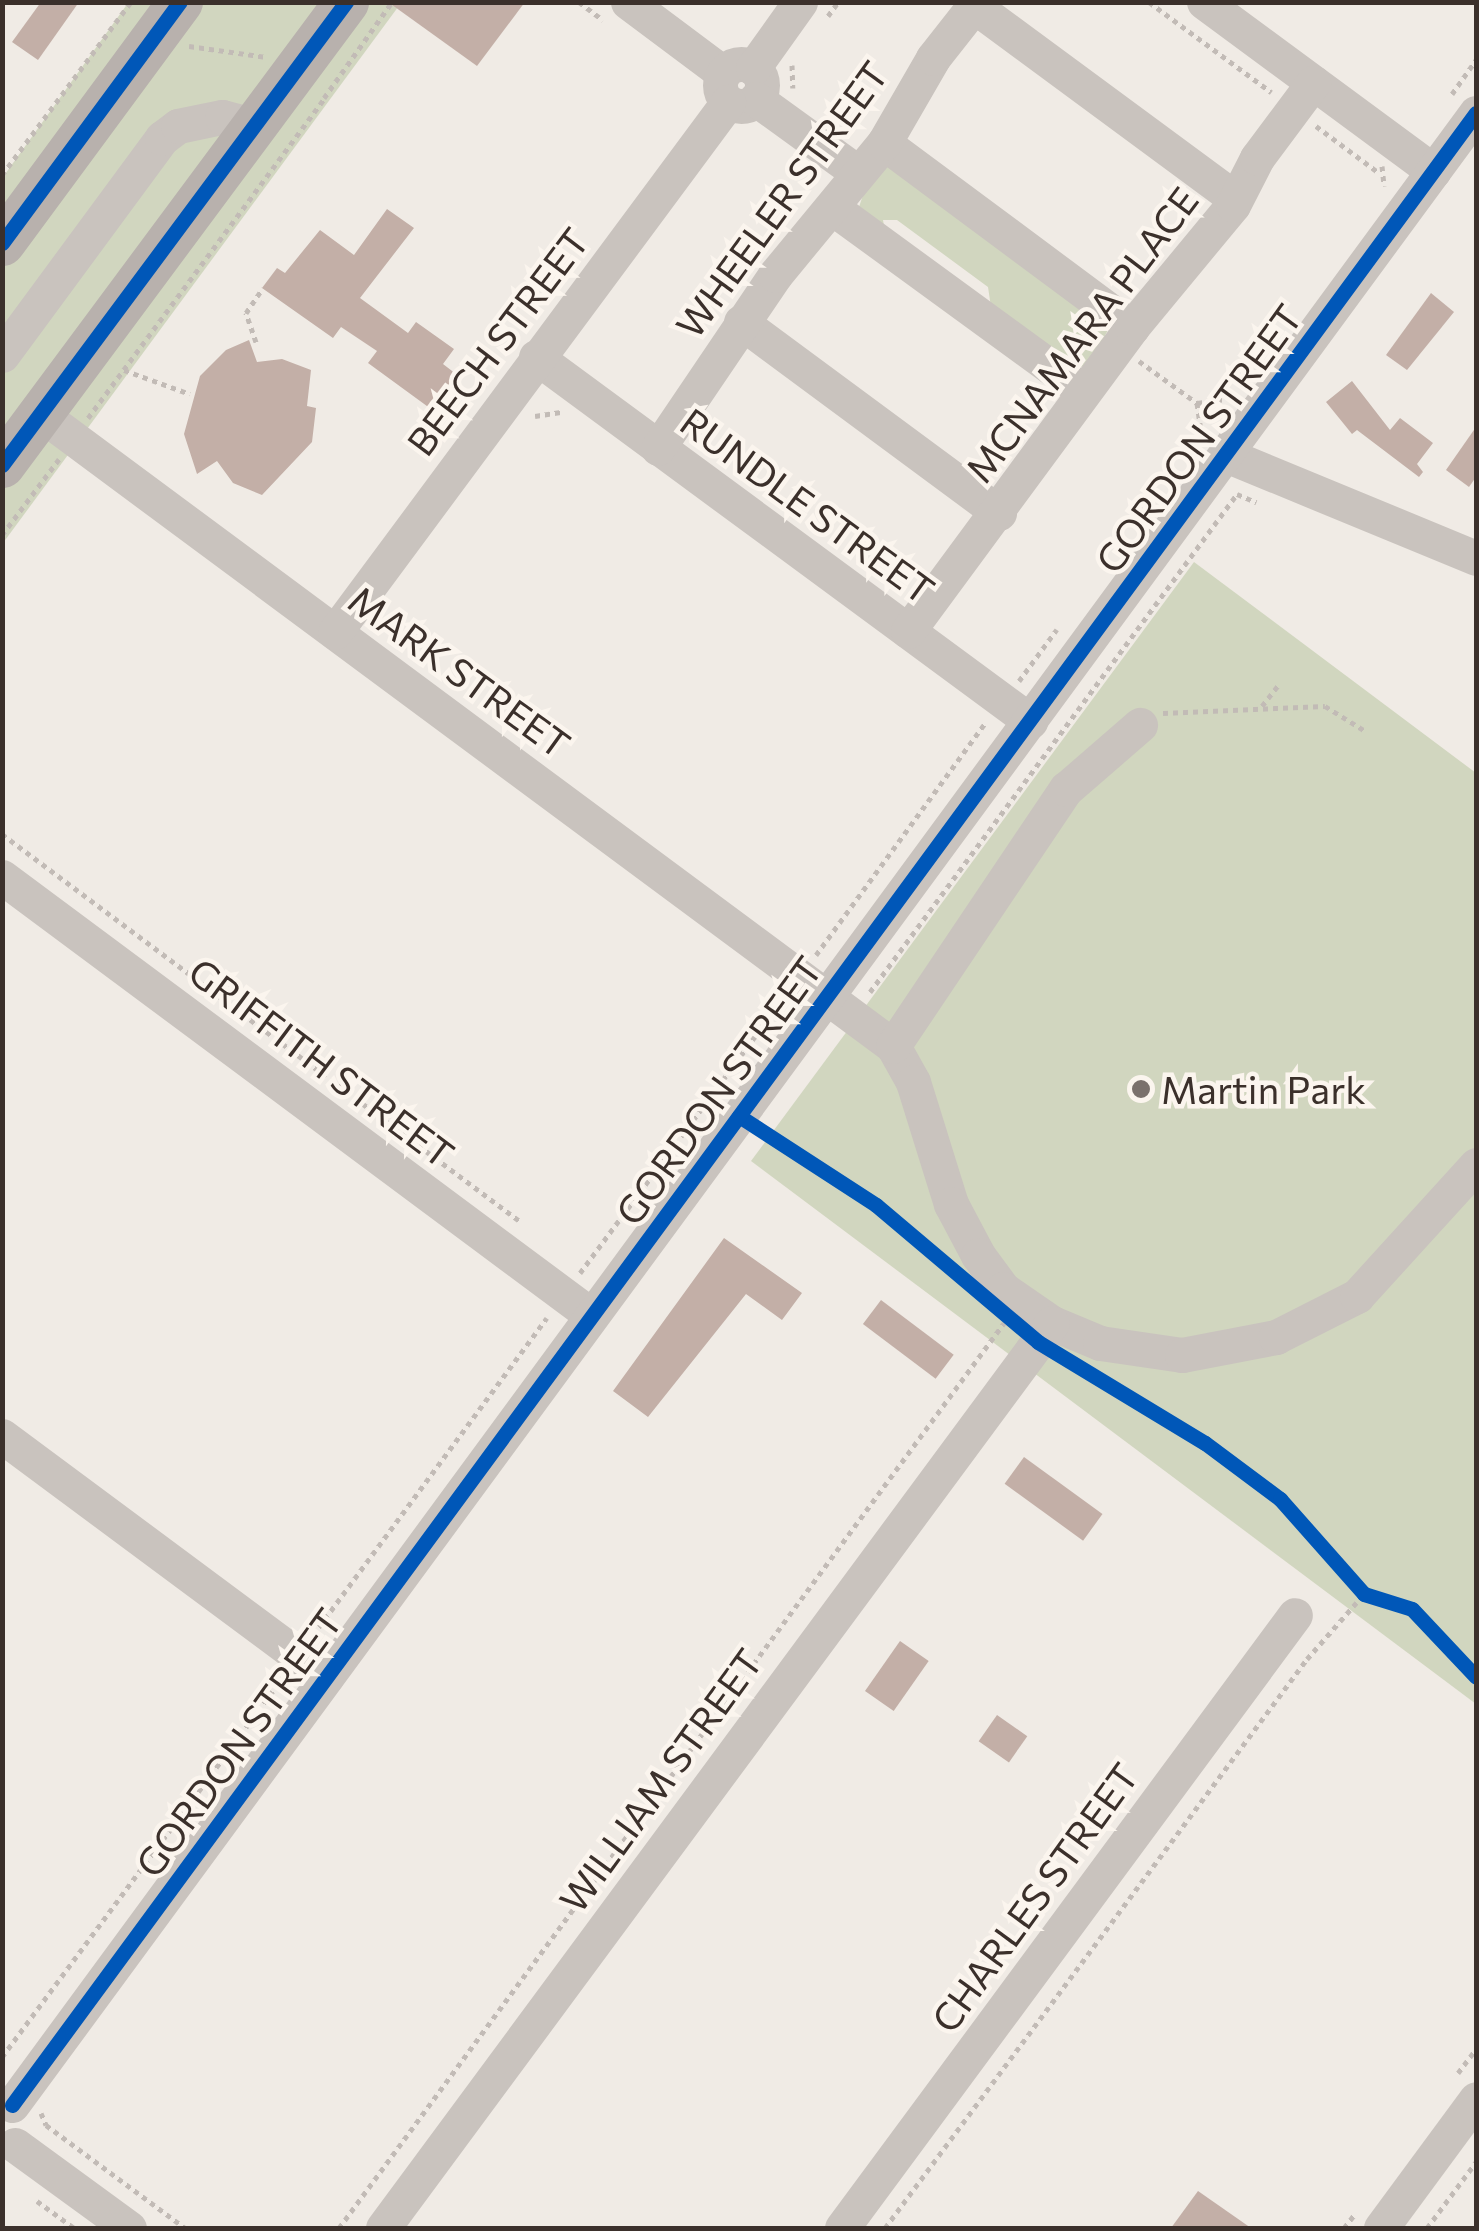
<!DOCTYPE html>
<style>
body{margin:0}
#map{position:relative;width:1479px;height:2231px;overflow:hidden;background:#f0ebe5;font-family:Commissioner,sans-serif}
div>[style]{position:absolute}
.green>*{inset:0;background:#d1d6bf}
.building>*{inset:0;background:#c3afa7;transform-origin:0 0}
.path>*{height:5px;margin-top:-2.5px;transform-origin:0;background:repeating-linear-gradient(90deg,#c2bbb6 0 5px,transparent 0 10px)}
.minor>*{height:35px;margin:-17.5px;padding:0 17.5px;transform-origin:17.5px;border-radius:17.5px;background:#c9c3be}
.minor>.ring{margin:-17.5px;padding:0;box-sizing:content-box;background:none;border:35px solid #c9c3be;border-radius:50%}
.major>*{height:45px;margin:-22.5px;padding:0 22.5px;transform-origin:22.5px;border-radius:22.5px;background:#b8b1ad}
.cycleway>*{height:15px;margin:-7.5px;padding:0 7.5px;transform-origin:7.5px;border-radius:7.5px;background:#0057b8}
.dots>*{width:28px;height:28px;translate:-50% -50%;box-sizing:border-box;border:5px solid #fbf5ee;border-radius:50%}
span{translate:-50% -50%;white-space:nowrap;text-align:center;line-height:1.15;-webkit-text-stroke:9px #fbf5ee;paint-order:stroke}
.street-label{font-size:38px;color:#3b302b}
.poi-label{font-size:38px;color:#3b302b}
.left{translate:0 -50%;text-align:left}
.frame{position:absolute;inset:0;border:5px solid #3b302b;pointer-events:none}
</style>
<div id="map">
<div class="green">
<div style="clip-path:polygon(128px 3px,401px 3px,3px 543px,3px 177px)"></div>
<div style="clip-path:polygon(889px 165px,1108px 330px,1090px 364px,1078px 368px,992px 314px,988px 287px,897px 220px,883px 220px,886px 237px,858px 210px,866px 186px)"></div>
<div style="clip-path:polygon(1194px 562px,1476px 773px,1476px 1704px,751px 1161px)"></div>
</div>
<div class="building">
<div style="clip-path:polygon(41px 2px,79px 2px,38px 60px,12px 42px)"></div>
<div style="clip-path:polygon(388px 2px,525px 2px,477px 66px)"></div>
<div style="clip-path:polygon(387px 209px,414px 228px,360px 298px,408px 333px,416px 322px,454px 349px,443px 364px,456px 374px,431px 409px,368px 363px,377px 351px,341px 327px,333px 338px,262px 288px,277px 268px,285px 273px,320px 230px,354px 255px)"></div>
<div style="clip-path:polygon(1431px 293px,1454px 312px,1407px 370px,1386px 355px)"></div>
<div style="clip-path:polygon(249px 340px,257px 362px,282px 359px,311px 370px,307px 406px,316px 408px,312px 442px,262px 495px,233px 483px,217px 461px,197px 474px,184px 434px,200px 376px,226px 350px)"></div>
<div style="clip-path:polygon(1352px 381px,1390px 430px,1400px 418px,1433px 443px,1417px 464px,1423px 472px,1419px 477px,1357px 430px,1352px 434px,1326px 402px)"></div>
<div style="clip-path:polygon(1476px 427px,1476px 477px,1469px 487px,1446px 470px)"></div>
<div style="clip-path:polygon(724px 1238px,802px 1293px,782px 1320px,746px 1294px,648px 1417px,613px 1391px)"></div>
<div style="left:881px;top:1300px;width:91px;height:30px;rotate:37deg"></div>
<div style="left:1024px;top:1457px;width:97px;height:33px;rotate:36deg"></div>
<div style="left:900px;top:1641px;width:35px;height:61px;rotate:35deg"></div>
<div style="left:997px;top:1715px;width:37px;height:32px;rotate:35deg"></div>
<div style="clip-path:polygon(1198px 2191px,1251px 2228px,1171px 2228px)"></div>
</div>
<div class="path">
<div style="left:579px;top:2px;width:30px;rotate:37deg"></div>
<div style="left:1149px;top:2px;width:152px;rotate:36.4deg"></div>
<div style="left:828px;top:16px;width:17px;rotate:-54deg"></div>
<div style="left:189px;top:46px;width:78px;rotate:8.1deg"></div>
<div style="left:792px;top:65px;width:23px;rotate:88deg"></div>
<div style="left:1452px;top:94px;width:42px;rotate:-54.8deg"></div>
<div style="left:324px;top:98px;width:118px;rotate:-54.7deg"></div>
<div style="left:1316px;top:126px;width:77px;rotate:36.6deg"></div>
<div style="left:1382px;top:166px;width:20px;rotate:84deg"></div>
<div style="left:2px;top:175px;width:216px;rotate:-53.3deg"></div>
<div style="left:256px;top:342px;width:31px;rotate:-109deg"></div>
<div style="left:246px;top:313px;width:30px;rotate:-56deg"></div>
<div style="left:1139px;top:361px;width:72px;rotate:35.9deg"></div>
<div style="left:1197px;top:403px;width:29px;rotate:-8deg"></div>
<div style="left:124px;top:370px;width:70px;rotate:20deg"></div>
<div style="left:1197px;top:403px;width:30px;rotate:82deg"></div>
<div style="left:535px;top:416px;width:26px;rotate:-9deg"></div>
<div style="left:88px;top:418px;width:398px;rotate:-53.5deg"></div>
<div style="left:2px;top:535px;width:95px;rotate:-53.1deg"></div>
<div style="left:1019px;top:681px;width:64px;rotate:-53.8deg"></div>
<div style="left:1262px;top:706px;width:28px;rotate:-52deg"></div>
<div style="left:1163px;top:713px;width:162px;rotate:-2.5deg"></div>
<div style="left:1325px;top:706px;width:49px;rotate:31.8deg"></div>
<div style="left:2px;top:834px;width:648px;rotate:36.78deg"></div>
<div style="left:816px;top:955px;width:287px;rotate:-53.9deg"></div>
<div style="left:870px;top:992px;width:619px;rotate:-53.61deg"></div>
<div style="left:1237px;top:494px;width:21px;rotate:23deg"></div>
<div style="left:580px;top:1273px;width:340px;rotate:-53.5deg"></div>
<div style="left:313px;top:1635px;width:394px;rotate:-53.6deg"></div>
<div style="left:2px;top:2057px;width:466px;rotate:-53.5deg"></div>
<div style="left:279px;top:1682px;width:6px;rotate:-141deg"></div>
<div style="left:1458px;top:2073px;width:30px;rotate:-53deg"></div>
<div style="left:41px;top:2113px;width:13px;rotate:67deg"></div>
<div style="left:46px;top:2125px;width:173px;rotate:36.5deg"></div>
<div style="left:37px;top:2201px;width:46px;rotate:36.1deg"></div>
<div style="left:339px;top:2228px;width:1123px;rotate:-53.69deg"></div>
<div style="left:885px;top:2228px;width:708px;rotate:-53.44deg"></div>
<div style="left:1307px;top:1659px;width:86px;rotate:-48.8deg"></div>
<div style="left:1344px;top:2228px;width:16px;rotate:-52deg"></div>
<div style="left:1427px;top:2228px;width:82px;rotate:-53.4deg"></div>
</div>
<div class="minor">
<div style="left:628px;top:2px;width:119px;rotate:36.8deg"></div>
<div style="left:1204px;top:2px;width:285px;rotate:36.4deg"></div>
<div style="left:974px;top:6px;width:325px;rotate:36.4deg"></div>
<div class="ring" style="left:720px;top:64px;width:7px;height:7px"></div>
<div style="left:753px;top:68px;width:81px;rotate:-54.5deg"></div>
<div style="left:756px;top:99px;width:125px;rotate:35.9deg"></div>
<div style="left:884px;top:143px;width:309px;rotate:36.6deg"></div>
<div style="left:834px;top:209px;width:309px;rotate:36.1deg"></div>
<div style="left:741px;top:322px;width:321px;rotate:36.5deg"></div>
<div style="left:2px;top:355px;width:270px;rotate:-53.6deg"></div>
<div style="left:162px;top:138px;width:20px;rotate:-37deg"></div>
<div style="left:178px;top:126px;width:45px;rotate:-11.6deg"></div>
<div style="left:222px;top:117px;width:31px;rotate:15deg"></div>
<div style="left:536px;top:357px;width:614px;rotate:36.38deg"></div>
<div style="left:42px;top:415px;width:1059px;rotate:36.56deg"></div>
<div style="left:893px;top:1046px;width:41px;rotate:60.9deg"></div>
<div style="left:913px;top:1082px;width:128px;rotate:72.7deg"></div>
<div style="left:951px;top:1204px;width:58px;rotate:62.1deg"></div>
<div style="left:978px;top:1255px;width:42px;rotate:53.7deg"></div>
<div style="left:1003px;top:1289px;width:60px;rotate:34.8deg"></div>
<div style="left:1052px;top:1323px;width:52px;rotate:22.6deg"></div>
<div style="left:1100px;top:1343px;width:83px;rotate:8.3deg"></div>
<div style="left:1182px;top:1355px;width:96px;rotate:-10.8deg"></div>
<div style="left:1276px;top:1337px;width:91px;rotate:-26.8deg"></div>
<div style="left:1357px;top:1296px;width:177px;rotate:-47.7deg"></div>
<div style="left:658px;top:448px;width:209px;rotate:-55.9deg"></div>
<div style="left:775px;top:275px;width:171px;rotate:-50.5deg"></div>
<div style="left:884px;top:143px;width:98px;rotate:-60deg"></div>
<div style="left:933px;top:58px;width:71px;rotate:-51.8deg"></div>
<div style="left:1226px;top:455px;width:270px;rotate:22.4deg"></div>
<div style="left:908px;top:631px;width:378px;rotate:-53.6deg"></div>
<div style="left:1132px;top:327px;width:158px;rotate:-50.4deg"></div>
<div style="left:1233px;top:205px;width:53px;rotate:-62.9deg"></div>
<div style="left:1257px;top:158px;width:94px;rotate:-53.3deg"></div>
<div style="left:335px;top:632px;width:660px;rotate:-53.44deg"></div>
<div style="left:2px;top:877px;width:734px;rotate:36.64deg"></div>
<div style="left:893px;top:1046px;width:310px;rotate:-56.1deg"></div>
<div style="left:1066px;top:789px;width:98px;rotate:-40.9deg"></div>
<div style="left:2px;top:1436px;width:404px;rotate:36.6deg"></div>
<div style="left:12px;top:2105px;width:2472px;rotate:-53.69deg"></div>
<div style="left:15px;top:2145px;width:141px;rotate:36.1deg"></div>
<div style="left:383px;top:2228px;width:1125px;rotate:-53.53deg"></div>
<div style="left:842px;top:2228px;width:762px;rotate:-53.54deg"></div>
<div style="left:1381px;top:2228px;width:160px;rotate:-53.6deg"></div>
</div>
<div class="major">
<div style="left:2px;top:243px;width:300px;rotate:-53.6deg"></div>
<div style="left:2px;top:465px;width:577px;rotate:-53.39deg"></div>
</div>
<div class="cycleway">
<div style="left:2px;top:243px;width:300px;rotate:-53.6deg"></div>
<div style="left:2px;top:465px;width:577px;rotate:-53.39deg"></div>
<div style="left:739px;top:1116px;width:163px;rotate:33deg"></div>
<div style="left:876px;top:1205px;width:212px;rotate:40.2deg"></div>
<div style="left:1038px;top:1342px;width:195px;rotate:31.2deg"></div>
<div style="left:1205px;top:1443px;width:94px;rotate:36.7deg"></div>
<div style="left:1280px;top:1499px;width:127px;rotate:48.5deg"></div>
<div style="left:1364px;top:1594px;width:50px;rotate:17.4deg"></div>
<div style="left:1412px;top:1609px;width:93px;rotate:46.7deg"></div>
<div style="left:12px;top:2105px;width:2472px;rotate:-53.69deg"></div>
</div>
<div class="dots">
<div style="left:1141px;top:1089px;background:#7a716c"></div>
</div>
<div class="street-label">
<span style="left:781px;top:199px;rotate:-54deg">WHEELER STREET</span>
<span style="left:1081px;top:334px;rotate:-53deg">MCNAMARA PLACE</span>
<span style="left:497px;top:341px;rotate:-53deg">BEECH STREET</span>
<span style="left:1198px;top:438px;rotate:-54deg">GORDON STREET</span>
<span style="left:808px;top:505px;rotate:36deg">RUNDLE STREET</span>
<span style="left:460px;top:671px;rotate:36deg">MARK STREET</span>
<span style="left:322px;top:1062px;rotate:37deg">GRIFFITH STREET</span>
<span style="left:718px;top:1090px;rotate:-54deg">GORDON STREET</span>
<span style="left:238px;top:1742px;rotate:-54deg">GORDON STREET</span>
<span style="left:660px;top:1780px;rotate:-54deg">WILLIAM STREET</span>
<span style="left:1034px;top:1897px;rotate:-54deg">CHARLES STREET</span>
</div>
<div class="poi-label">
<span class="left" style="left:1161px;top:1089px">Martin Park</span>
</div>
<div class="frame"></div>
</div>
